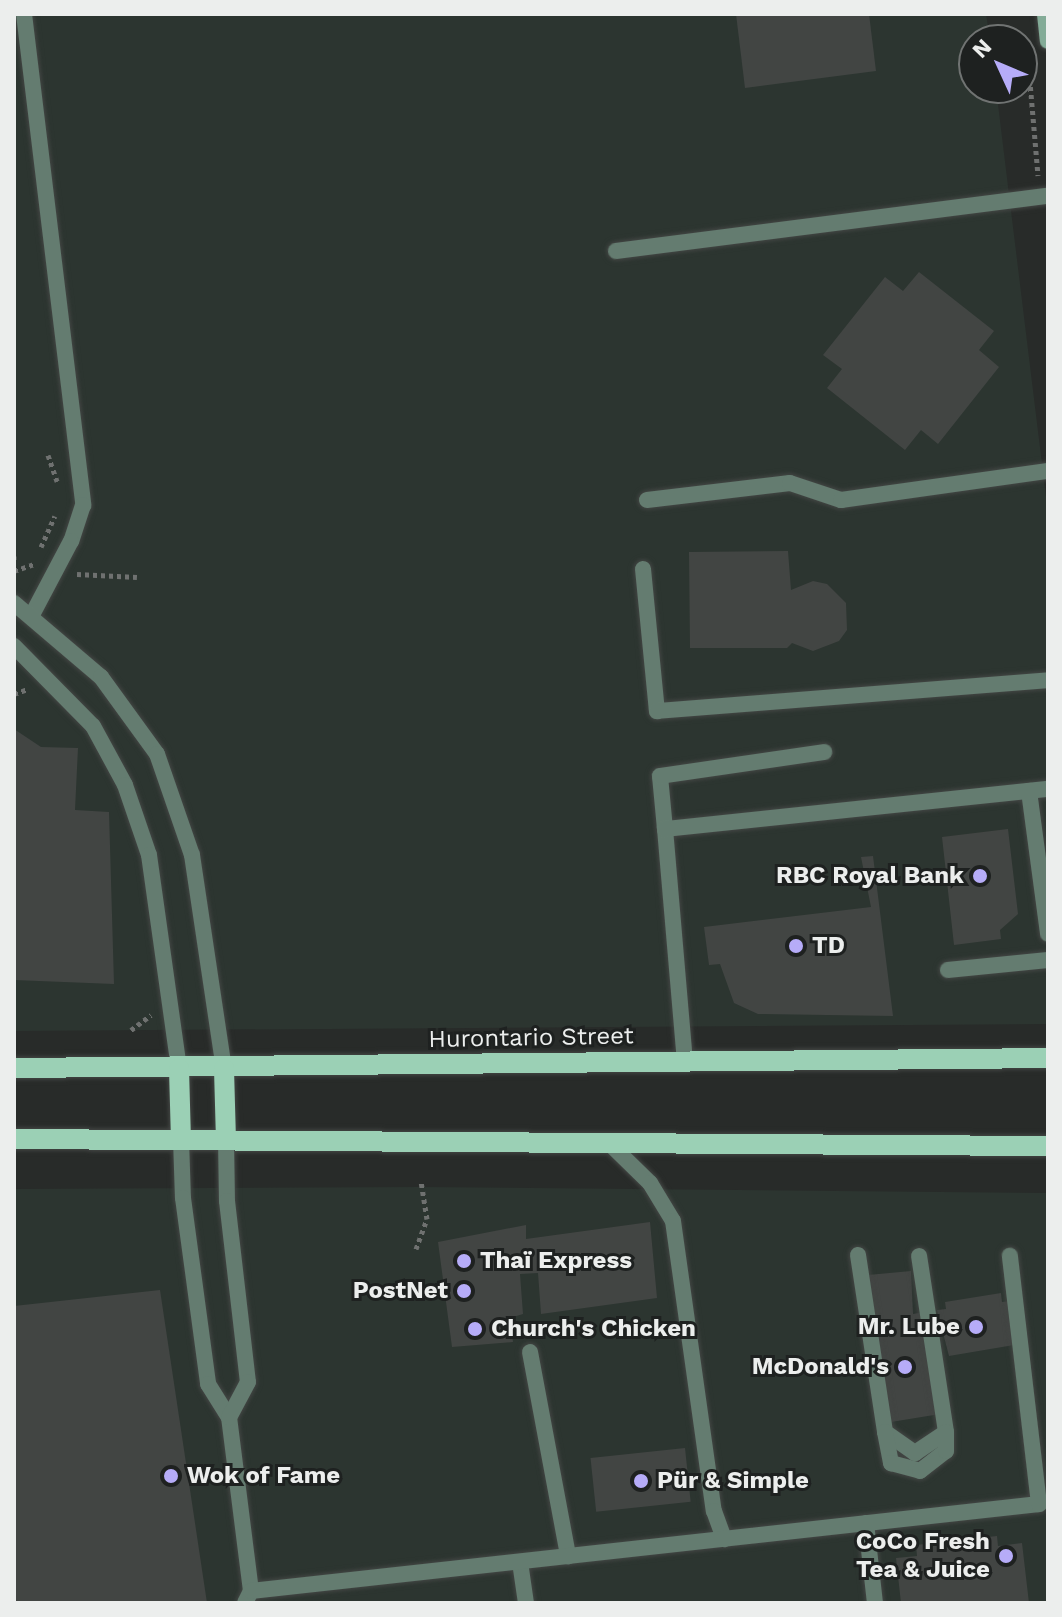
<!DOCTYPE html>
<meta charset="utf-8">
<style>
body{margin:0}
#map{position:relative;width:1062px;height:1617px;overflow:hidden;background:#282b29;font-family:"Work Sans",sans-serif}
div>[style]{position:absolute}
.built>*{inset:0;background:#2c3530}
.building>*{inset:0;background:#424543;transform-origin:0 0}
.path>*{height:5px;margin-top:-2.5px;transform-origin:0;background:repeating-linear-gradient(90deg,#6f7170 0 4px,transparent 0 8px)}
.roads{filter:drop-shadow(0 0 2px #434644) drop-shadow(0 0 2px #434644)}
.lane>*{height:16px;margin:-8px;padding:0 8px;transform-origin:8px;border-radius:8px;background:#647c70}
.secondary>*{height:16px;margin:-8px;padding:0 8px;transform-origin:8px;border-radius:8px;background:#83ab97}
.primary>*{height:20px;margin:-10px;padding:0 10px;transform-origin:10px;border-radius:10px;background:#9bd0b5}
.dots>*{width:22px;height:22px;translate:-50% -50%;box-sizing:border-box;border:4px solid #1e2120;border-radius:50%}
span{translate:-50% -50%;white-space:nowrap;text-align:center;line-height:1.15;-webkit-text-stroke:6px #1e2120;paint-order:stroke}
.poi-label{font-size:24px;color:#eceeed;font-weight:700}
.right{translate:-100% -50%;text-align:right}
.left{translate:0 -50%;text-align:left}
.street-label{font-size:24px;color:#eceeed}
.frame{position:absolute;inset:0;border:16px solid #eceeed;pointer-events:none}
.north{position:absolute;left:958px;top:24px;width:80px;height:80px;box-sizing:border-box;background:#1e2120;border:2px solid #707372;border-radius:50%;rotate:314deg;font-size:22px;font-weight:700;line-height:32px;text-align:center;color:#eceeed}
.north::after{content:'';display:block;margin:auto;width:28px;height:36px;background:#b6acf8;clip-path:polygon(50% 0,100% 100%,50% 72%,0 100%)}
</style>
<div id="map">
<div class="built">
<div style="clip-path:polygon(14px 14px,986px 14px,990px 40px,974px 40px,974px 88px,996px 88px,1048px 513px,1048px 1024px,14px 1031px)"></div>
<div style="clip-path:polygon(421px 1187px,1048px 1193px,1048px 1603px,14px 1603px,14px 1189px)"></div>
</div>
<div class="building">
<div style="clip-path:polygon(736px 14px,869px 14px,876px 71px,745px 88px)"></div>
<div style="clip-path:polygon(919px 272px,994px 331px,979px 350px,999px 367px,938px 444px,921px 430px,905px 450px,827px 388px,842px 369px,823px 355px,885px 277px,903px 291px)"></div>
<div style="clip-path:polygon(788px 551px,791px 590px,813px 581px,827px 584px,846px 603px,847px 630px,839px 641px,813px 651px,792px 643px,787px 648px,690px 648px,689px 552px)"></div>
<div style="clip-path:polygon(14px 729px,41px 747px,78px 748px,75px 810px,109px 812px,114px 984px,14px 980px)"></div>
<div style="clip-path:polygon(1008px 829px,1018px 914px,1000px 930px,1001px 939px,954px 945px,942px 837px)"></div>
<div style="clip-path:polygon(873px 856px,893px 1016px,758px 1014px,734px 1003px,720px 964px,709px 965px,704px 927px,871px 907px,861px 857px)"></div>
<div style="clip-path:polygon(650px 1222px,657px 1298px,541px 1314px,538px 1273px,520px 1274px,523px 1314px,510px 1318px,513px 1342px,452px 1347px,438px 1242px,526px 1225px,526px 1239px)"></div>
<div style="clip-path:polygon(911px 1271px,913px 1314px,925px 1312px,940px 1414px,885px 1423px,868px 1275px)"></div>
<div style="clip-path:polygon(160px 1290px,207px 1603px,14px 1603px,14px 1306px)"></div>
<div style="clip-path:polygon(1001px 1293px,1002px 1302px,1011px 1301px,1014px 1345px,949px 1356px,937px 1310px,946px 1309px,945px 1302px)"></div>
<div style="left:685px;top:1448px;width:54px;height:95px;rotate:84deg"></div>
<div style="clip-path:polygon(997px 1536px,998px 1546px,1022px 1543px,1029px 1603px,901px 1603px,896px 1558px,917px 1556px,916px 1545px)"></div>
</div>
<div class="path">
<div style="left:1027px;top:47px;width:129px;rotate:85.1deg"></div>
<div style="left:48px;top:455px;width:28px;rotate:71deg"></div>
<div style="left:41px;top:547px;width:34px;rotate:-66deg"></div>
<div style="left:14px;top:556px;width:5px;rotate:90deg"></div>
<div style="left:14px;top:571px;width:21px;rotate:-19deg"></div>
<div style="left:77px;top:574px;width:60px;rotate:2.9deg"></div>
<div style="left:14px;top:694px;width:15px;rotate:-20deg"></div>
<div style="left:131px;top:1030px;width:25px;rotate:-37deg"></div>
<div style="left:416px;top:1249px;width:32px;rotate:-70deg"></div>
<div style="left:427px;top:1219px;width:37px;rotate:-99deg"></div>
</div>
<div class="roads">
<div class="lane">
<div style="left:24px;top:14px;width:495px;rotate:83.1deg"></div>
<div style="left:83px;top:505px;width:38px;rotate:108deg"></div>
<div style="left:71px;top:541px;width:84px;rotate:117.8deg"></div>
<div style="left:616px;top:251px;width:435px;rotate:-7.3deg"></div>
<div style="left:647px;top:500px;width:144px;rotate:-6.8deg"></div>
<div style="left:790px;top:483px;width:54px;rotate:18.4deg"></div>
<div style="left:841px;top:500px;width:209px;rotate:-8deg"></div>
<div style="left:643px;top:569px;width:143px;rotate:84.4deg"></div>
<div style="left:657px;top:711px;width:392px;rotate:-4.5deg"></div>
<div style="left:14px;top:603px;width:114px;rotate:40.4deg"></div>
<div style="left:101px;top:677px;width:95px;rotate:54deg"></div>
<div style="left:157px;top:754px;width:107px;rotate:70.9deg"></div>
<div style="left:192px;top:855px;width:216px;rotate:81.5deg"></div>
<div style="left:14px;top:646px;width:112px;rotate:45.4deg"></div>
<div style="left:93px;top:726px;width:67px;rotate:61.5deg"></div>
<div style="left:125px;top:785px;width:74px;rotate:71.1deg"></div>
<div style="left:149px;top:855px;width:216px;rotate:82deg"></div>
<div style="left:1029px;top:791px;width:144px;rotate:82.4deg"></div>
<div style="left:665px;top:829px;width:53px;rotate:-95.4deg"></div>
<div style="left:660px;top:776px;width:166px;rotate:-8.3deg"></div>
<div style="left:948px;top:970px;width:100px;rotate:-5.7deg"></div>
<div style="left:685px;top:1062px;width:234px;rotate:-94.9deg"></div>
<div style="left:665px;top:829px;width:385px;rotate:-6deg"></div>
<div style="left:181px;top:1139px;width:59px;rotate:88.1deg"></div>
<div style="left:183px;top:1198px;width:188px;rotate:82.3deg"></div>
<div style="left:208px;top:1384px;width:39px;rotate:58deg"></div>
<div style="left:229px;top:1417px;width:175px;rotate:82.8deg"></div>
<div style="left:251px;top:1591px;width:13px;rotate:117deg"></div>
<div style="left:226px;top:1139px;width:62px;rotate:89.1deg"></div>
<div style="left:227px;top:1201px;width:182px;rotate:83.4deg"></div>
<div style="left:248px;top:1382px;width:40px;rotate:118deg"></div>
<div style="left:607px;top:1141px;width:60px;rotate:44.3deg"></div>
<div style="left:650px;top:1183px;width:44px;rotate:58.8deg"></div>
<div style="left:673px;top:1221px;width:293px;rotate:82deg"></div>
<div style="left:714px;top:1511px;width:30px;rotate:70deg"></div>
<div style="left:858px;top:1255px;width:179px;rotate:81.3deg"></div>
<div style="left:885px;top:1432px;width:37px;rotate:35deg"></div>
<div style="left:915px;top:1453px;width:37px;rotate:-34deg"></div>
<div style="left:946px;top:1432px;width:178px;rotate:-98.7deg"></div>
<div style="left:530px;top:1352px;width:208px;rotate:79.4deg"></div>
<div style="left:885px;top:1432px;width:32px;rotate:79deg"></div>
<div style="left:891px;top:1463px;width:30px;rotate:15deg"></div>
<div style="left:920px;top:1471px;width:33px;rotate:-38deg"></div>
<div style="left:946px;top:1451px;width:19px;rotate:-90deg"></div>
<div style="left:866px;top:1523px;width:81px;rotate:83.6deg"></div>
<div style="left:520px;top:1562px;width:41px;rotate:81.7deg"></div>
<div style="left:251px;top:1591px;width:793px;rotate:-6.3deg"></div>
<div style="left:1039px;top:1504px;width:250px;rotate:-96.7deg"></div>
</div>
<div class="secondary">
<div style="left:1045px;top:14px;width:27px;rotate:84deg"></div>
</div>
<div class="primary">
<div style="left:14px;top:1068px;width:1034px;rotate:-0.55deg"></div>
<div style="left:179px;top:1069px;width:70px;rotate:88.4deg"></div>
<div style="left:224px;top:1069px;width:70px;rotate:88.4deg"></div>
<div style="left:14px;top:1139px;width:1034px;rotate:0.39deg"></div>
</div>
</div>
<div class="dots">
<div style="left:980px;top:876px;background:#b6acf8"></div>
<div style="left:796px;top:946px;background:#b6acf8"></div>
<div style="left:464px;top:1261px;background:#b6acf8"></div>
<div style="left:464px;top:1291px;background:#b6acf8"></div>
<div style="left:976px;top:1327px;background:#b6acf8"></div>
<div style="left:475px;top:1329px;background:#b6acf8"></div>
<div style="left:905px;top:1367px;background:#b6acf8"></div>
<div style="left:171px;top:1476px;background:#b6acf8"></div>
<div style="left:641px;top:1481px;background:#b6acf8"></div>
<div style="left:1006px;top:1556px;background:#b6acf8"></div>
</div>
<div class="poi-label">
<span class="right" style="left:964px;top:876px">RBC Royal Bank</span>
<span class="left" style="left:812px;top:946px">TD</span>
<span class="left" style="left:480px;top:1261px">Thaï Express</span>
<span class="right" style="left:448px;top:1291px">PostNet</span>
<span class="right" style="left:960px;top:1327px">Mr. Lube</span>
<span class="left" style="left:491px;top:1329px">Church's Chicken</span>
<span class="right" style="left:889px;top:1367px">McDonald's</span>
<span class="left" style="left:187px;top:1476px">Wok of Fame</span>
<span class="left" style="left:657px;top:1481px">Pür &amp; Simple</span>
<span class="right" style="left:990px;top:1556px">CoCo Fresh<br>Tea &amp; Juice</span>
</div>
<div class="street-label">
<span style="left:531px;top:1038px;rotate:-1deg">Hurontario Street</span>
</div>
<div class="frame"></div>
<div class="north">N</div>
</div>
